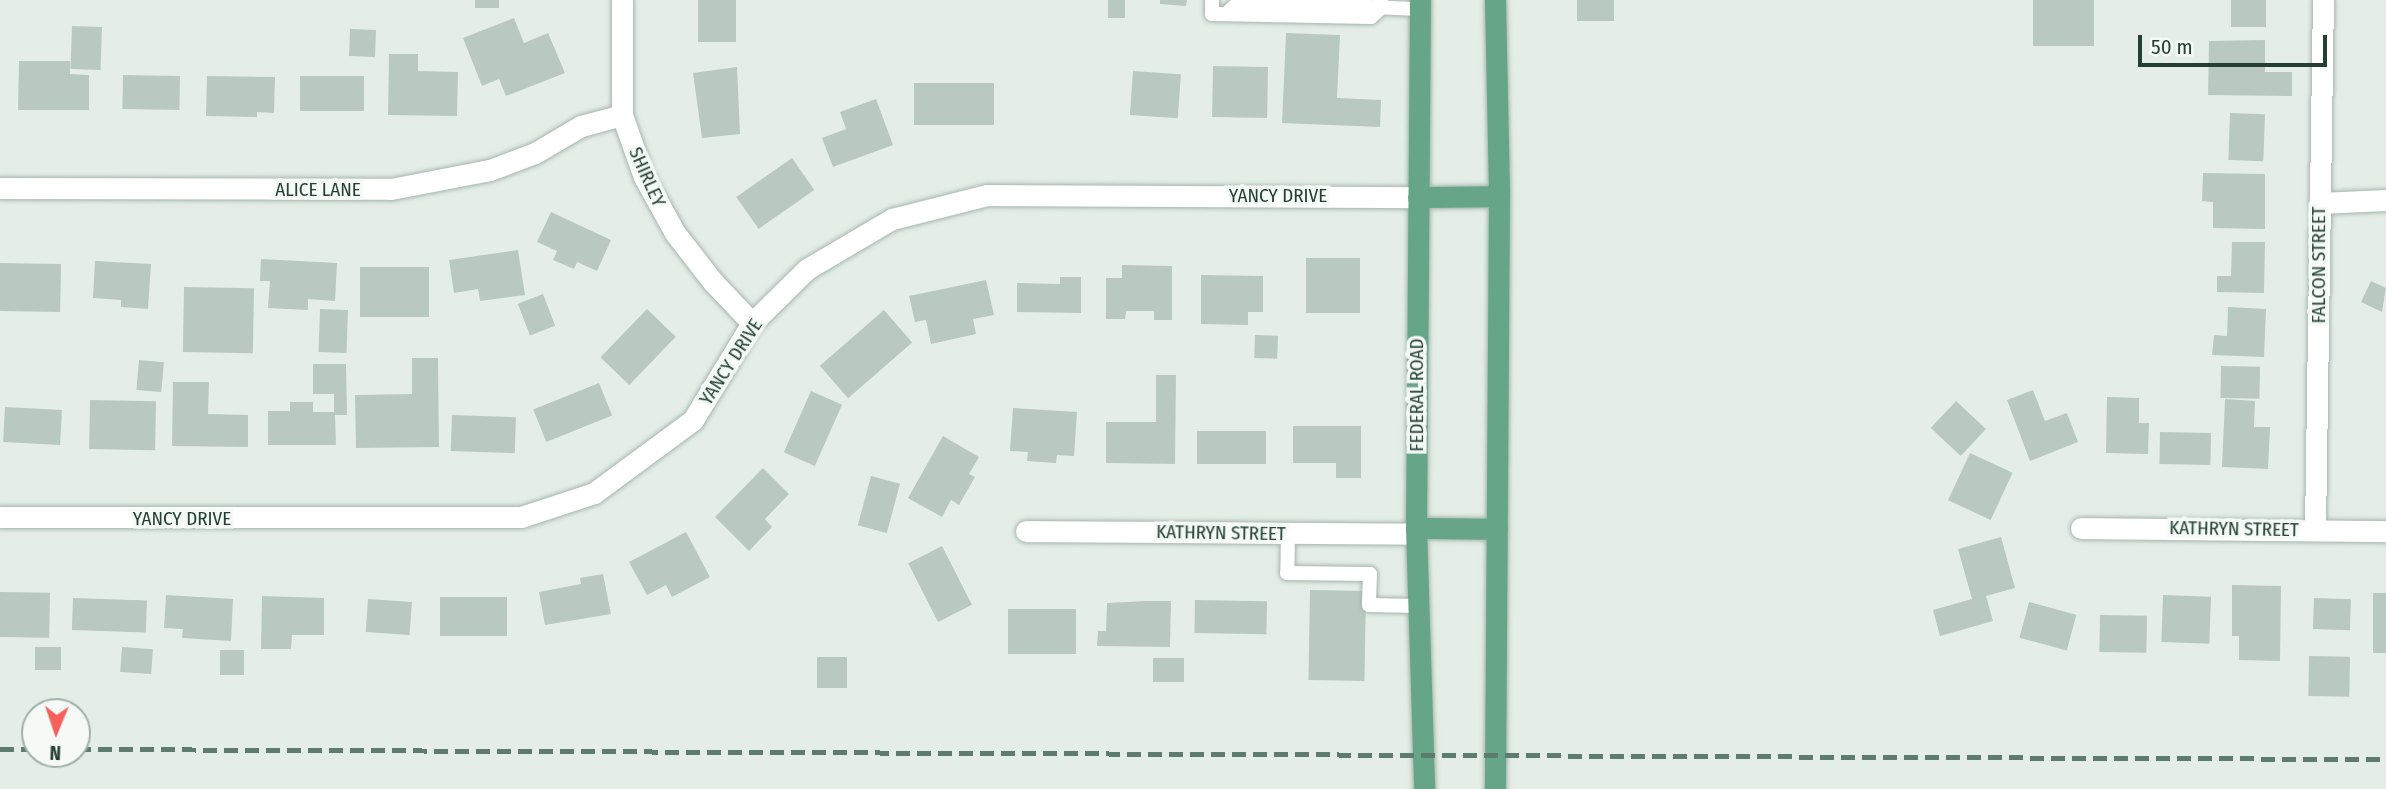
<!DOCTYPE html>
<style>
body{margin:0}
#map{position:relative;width:2386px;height:789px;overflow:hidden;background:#e4eee7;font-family:"Fira Sans Condensed",sans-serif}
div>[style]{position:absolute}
.building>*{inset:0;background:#b9c9c0;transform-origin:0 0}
.roads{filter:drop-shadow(0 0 2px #a6b6ad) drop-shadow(0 0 2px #a6b6ad)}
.lane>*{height:14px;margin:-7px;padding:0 7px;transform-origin:7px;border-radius:7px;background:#fff}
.street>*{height:21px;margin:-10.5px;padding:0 10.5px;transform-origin:10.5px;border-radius:10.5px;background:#fff}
.primary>*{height:21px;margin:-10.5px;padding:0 10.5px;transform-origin:10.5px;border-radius:10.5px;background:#67a588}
.rail>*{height:5px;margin-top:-2.5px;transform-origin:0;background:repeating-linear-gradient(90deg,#5d7c6d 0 14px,transparent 0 21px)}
span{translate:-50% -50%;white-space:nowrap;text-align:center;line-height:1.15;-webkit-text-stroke:7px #f5faf6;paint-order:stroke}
.street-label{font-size:19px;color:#234032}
.north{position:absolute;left:21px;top:698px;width:70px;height:70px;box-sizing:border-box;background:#f5faf6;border:2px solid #a1b0a8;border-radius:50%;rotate:182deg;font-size:19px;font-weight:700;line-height:28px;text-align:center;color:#234032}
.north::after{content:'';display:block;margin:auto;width:24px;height:32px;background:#f6605a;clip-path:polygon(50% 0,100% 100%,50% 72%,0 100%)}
.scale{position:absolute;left:2138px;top:35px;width:189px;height:32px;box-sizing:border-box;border:4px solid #234032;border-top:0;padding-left:9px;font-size:21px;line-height:24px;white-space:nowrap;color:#234032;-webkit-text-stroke:5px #f5faf6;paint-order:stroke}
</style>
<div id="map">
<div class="building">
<div style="left:475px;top:0;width:24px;height:8px"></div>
<div style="left:698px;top:0;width:38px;height:42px"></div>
<div style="left:1108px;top:0;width:17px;height:18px"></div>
<div style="clip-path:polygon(1160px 0,1187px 0,1186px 6px,1160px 4px)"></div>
<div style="left:1577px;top:0;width:37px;height:21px"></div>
<div style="left:2033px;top:0;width:61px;height:46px"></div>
<div style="left:2231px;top:0;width:35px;height:27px"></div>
<div style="clip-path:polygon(514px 18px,524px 43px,548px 33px,565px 73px,506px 96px,499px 79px,482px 86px,463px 38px)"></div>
<div style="left:72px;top:26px;width:30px;height:43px;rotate:2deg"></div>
<div style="left:350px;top:29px;width:26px;height:27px;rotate:2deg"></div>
<div style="clip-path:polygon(1286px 33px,1340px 35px,1337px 98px,1381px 100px,1380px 127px,1282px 123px)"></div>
<div style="clip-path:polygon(2265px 40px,2265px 72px,2292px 72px,2292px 96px,2208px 95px,2209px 41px)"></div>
<div style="clip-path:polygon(389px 54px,418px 54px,418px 71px,458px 72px,457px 116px,388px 115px)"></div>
<div style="clip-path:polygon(19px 61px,70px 61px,70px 74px,89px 75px,89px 110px,18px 110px)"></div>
<div style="left:1213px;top:66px;width:55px;height:51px;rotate:1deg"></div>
<div style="clip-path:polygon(737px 67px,740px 134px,702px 138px,693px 73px)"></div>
<div style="left:1133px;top:71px;width:48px;height:44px;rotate:4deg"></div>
<div style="left:123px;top:75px;width:57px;height:34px;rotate:1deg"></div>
<div style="clip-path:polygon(207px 76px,275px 77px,274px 113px,257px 112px,257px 117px,206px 116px)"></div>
<div style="left:300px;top:76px;width:64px;height:35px"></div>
<div style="left:994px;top:83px;width:42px;height:80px;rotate:90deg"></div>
<div style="clip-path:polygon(876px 99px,893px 145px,833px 167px,822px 138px,846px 129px,840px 112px)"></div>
<div style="left:2230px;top:113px;width:35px;height:47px;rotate:2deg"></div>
<div style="left:792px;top:158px;width:39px;height:68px;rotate:55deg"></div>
<div style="clip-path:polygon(2203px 173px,2265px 174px,2265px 229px,2213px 228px,2213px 202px,2202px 201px)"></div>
<div style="clip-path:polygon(551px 212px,611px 240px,597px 271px,577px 262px,574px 269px,553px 260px,557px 251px,537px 242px)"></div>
<div style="clip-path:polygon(2232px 242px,2265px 242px,2264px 293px,2217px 292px,2217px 276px,2231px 276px)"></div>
<div style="clip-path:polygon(518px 250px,525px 295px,480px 301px,478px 289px,454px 293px,449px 260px)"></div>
<div style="left:1306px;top:258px;width:54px;height:55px"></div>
<div style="clip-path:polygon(261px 259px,337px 263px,335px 301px,308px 299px,308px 310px,268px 308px,270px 281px,260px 281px)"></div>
<div style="clip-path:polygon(95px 261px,151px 264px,148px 309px,121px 307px,121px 300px,93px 298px)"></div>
<div style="left:0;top:263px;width:61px;height:48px;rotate:1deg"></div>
<div style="clip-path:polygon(1122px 265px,1172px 266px,1172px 320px,1154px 320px,1154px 311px,1126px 311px,1125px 319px,1106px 319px,1106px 278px,1122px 278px)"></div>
<div style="left:360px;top:267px;width:69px;height:50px"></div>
<div style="clip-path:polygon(1201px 275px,1263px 276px,1263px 312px,1248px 312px,1248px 325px,1201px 324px)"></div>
<div style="clip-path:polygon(1060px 277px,1081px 277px,1081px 313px,1017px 312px,1017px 283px,1060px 284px)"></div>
<div style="clip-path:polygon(986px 280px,994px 315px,973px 319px,976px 334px,931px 344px,926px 320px,915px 322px,909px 296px)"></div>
<div style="clip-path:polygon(2371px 281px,2386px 288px,2382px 312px,2361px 302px)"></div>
<div style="left:184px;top:287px;width:70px;height:65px;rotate:1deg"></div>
<div style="left:543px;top:294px;width:34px;height:27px;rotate:69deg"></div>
<div style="clip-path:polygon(2228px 307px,2266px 309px,2264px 357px,2212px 355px,2214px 335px,2227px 336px)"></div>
<div style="left:320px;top:309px;width:28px;height:43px;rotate:2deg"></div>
<div style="left:647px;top:309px;width:40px;height:67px;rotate:44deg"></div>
<div style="left:884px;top:310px;width:43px;height:85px;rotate:49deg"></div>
<div style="left:1255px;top:335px;width:23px;height:23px;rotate:2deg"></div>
<div style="clip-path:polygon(412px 358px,438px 358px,439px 447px,356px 448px,355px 395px,412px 394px)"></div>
<div style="left:139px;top:360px;width:25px;height:30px;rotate:5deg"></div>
<div style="clip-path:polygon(313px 364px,346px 364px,347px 415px,335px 415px,336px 445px,268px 445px,268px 411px,290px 411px,290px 402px,313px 402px,313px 412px,334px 412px,334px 394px,313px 394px)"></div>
<div style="left:2221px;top:366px;width:39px;height:32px;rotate:1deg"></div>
<div style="clip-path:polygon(1156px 375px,1176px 375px,1175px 464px,1106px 463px,1106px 422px,1156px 422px)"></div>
<div style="clip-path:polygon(173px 382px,209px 382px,208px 414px,248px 415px,248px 447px,172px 446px)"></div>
<div style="left:599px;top:383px;width:35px;height:71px;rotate:68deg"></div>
<div style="clip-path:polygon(2033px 390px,2045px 421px,2067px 413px,2078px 442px,2030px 461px,2007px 400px)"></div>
<div style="left:811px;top:391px;width:34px;height:67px;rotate:24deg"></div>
<div style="clip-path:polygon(2107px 397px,2139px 398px,2139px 423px,2149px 423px,2148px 454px,2106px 453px)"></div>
<div style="clip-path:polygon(2225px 399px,2255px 401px,2254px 427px,2270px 427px,2268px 469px,2222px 467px)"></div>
<div style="left:90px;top:400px;width:66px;height:49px;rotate:1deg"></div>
<div style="left:1956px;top:401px;width:41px;height:37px;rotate:43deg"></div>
<div style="left:5px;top:407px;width:57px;height:35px;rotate:3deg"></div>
<div style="clip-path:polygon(1013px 408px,1077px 412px,1074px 456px,1057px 455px,1056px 463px,1027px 461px,1028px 452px,1010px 451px)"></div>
<div style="left:452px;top:415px;width:64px;height:36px;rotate:2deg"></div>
<div style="clip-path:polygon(1293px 426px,1361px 426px,1361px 478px,1336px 478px,1336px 463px,1293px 463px)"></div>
<div style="left:1197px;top:431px;width:69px;height:33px"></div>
<div style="left:2160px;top:432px;width:51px;height:32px;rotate:1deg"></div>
<div style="clip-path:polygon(943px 436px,979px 457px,969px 474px,975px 477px,959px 505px,951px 500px,942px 517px,908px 498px)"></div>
<div style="left:1970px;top:453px;width:47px;height:52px;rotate:25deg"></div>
<div style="clip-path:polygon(763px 468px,789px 494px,765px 519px,772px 527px,749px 551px,715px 517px)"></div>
<div style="left:871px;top:476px;width:30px;height:51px;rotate:15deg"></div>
<div style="clip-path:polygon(686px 532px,710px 577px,672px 597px,666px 585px,647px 595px,629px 562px)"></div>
<div style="clip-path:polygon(2001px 537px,2015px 588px,1986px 596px,1993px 621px,1940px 636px,1933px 610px,1972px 599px,1958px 549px)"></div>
<div style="left:942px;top:546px;width:66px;height:38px;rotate:63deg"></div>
<div style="clip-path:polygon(603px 574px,611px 614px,545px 625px,539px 592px,581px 584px,580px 578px)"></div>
<div style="clip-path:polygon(2232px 585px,2281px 586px,2280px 661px,2239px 660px,2239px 636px,2232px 636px)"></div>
<div style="left:1310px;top:590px;width:56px;height:90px;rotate:1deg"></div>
<div style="left:0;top:592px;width:50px;height:45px;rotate:1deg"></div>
<div style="left:2373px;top:593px;width:13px;height:60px"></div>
<div style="clip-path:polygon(166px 595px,233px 599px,231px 641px,182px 638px,183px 629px,164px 628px)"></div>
<div style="left:2163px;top:595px;width:48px;height:47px;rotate:2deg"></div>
<div style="clip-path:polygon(262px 596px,324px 598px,324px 635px,292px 635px,291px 649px,261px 649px)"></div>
<div style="left:440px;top:597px;width:67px;height:39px"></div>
<div style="left:73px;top:598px;width:74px;height:32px;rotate:2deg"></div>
<div style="left:2314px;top:598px;width:37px;height:31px;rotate:2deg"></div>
<div style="left:368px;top:599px;width:44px;height:33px;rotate:4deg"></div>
<div style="left:1195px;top:600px;width:72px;height:33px;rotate:1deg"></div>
<div style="clip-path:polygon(1146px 601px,1171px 601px,1170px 647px,1097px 646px,1098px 631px,1106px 631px,1107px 603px)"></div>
<div style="left:2029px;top:602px;width:49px;height:37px;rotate:15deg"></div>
<div style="left:1008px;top:609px;width:68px;height:45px"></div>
<div style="left:2100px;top:615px;width:47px;height:37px;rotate:1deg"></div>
<div style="left:61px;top:647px;width:23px;height:26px;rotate:90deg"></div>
<div style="left:122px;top:647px;width:31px;height:25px;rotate:4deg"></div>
<div style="left:220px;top:650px;width:24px;height:25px"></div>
<div style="left:2309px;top:656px;width:41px;height:40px;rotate:1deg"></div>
<div style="left:817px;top:657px;width:30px;height:31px"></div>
<div style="left:1153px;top:658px;width:31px;height:24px"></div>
</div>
<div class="roads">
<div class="lane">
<div style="left:1212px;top:0;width:14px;rotate:90deg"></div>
<div style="left:1212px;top:14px;width:159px;rotate:1.1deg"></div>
<div style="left:1371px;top:17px;width:13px;rotate:-42deg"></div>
<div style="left:1381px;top:8px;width:8px;rotate:-90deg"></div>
<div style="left:1226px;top:14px;width:19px;rotate:-43deg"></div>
<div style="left:1240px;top:1px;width:179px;rotate:2.6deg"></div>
<div style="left:1288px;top:534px;width:39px;rotate:91deg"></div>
<div style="left:1287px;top:573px;width:83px;rotate:0.7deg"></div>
<div style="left:1370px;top:574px;width:31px;rotate:92deg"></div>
<div style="left:1369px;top:605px;width:49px;rotate:1.2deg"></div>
</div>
<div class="street">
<div style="left:622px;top:0;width:115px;rotate:90deg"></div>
<div style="left:622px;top:115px;width:66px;rotate:70.5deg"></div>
<div style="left:644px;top:177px;width:64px;rotate:61deg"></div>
<div style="left:675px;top:233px;width:62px;rotate:52.2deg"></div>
<div style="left:713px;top:282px;width:57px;rotate:46.4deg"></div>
<div style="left:0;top:188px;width:391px;rotate:0.1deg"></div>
<div style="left:391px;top:189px;width:101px;rotate:-10.9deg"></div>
<div style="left:490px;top:170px;width:48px;rotate:-20.7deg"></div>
<div style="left:535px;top:153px;width:53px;rotate:-30.4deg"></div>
<div style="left:581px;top:126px;width:42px;rotate:-15deg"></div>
<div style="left:2319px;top:203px;width:67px;rotate:-2.6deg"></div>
<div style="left:0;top:517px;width:521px"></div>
<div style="left:521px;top:517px;width:77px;rotate:-18.2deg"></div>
<div style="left:594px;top:493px;width:123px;rotate:-36.4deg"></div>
<div style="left:693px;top:420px;width:114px;rotate:-58.7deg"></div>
<div style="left:752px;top:323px;width:77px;rotate:-44.5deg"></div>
<div style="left:807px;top:269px;width:99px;rotate:-30.5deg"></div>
<div style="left:892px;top:219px;width:98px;rotate:-14.2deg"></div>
<div style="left:987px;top:195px;width:431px;rotate:0.3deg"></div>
<div style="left:2081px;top:528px;width:305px;rotate:0.6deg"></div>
<div style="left:2315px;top:530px;width:530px;rotate:-89.14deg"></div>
<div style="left:1026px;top:531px;width:391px;rotate:0.4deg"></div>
</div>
<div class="primary">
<div style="left:1420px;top:0;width:528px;rotate:90.43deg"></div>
<div style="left:1416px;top:528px;width:261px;rotate:88.2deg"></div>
<div style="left:1495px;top:0;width:196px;rotate:88.8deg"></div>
<div style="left:1499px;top:196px;width:593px;rotate:90.39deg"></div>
<div style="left:1418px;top:197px;width:81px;rotate:-0.7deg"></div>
<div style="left:1416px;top:528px;width:81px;rotate:0.7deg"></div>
</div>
</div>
<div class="rail">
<div style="left:0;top:749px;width:35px"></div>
<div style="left:77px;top:749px;width:2309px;rotate:0.25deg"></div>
</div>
<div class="street-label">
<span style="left:647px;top:177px;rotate:66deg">SHIRLEY</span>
<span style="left:318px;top:190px">ALICE LANE</span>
<span style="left:1278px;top:196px">YANCY DRIVE</span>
<span style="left:2319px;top:265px;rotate:-90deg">FALCON STREET</span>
<span style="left:731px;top:362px;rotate:-57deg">YANCY DRIVE</span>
<span style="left:1417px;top:395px;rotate:-90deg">FEDERAL ROAD</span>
<span style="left:182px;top:519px">YANCY DRIVE</span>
<span style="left:2234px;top:529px;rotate:1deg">KATHRYN STREET</span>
<span style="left:1221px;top:533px;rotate:1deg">KATHRYN STREET</span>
</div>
<div class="north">N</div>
<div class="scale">50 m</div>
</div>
